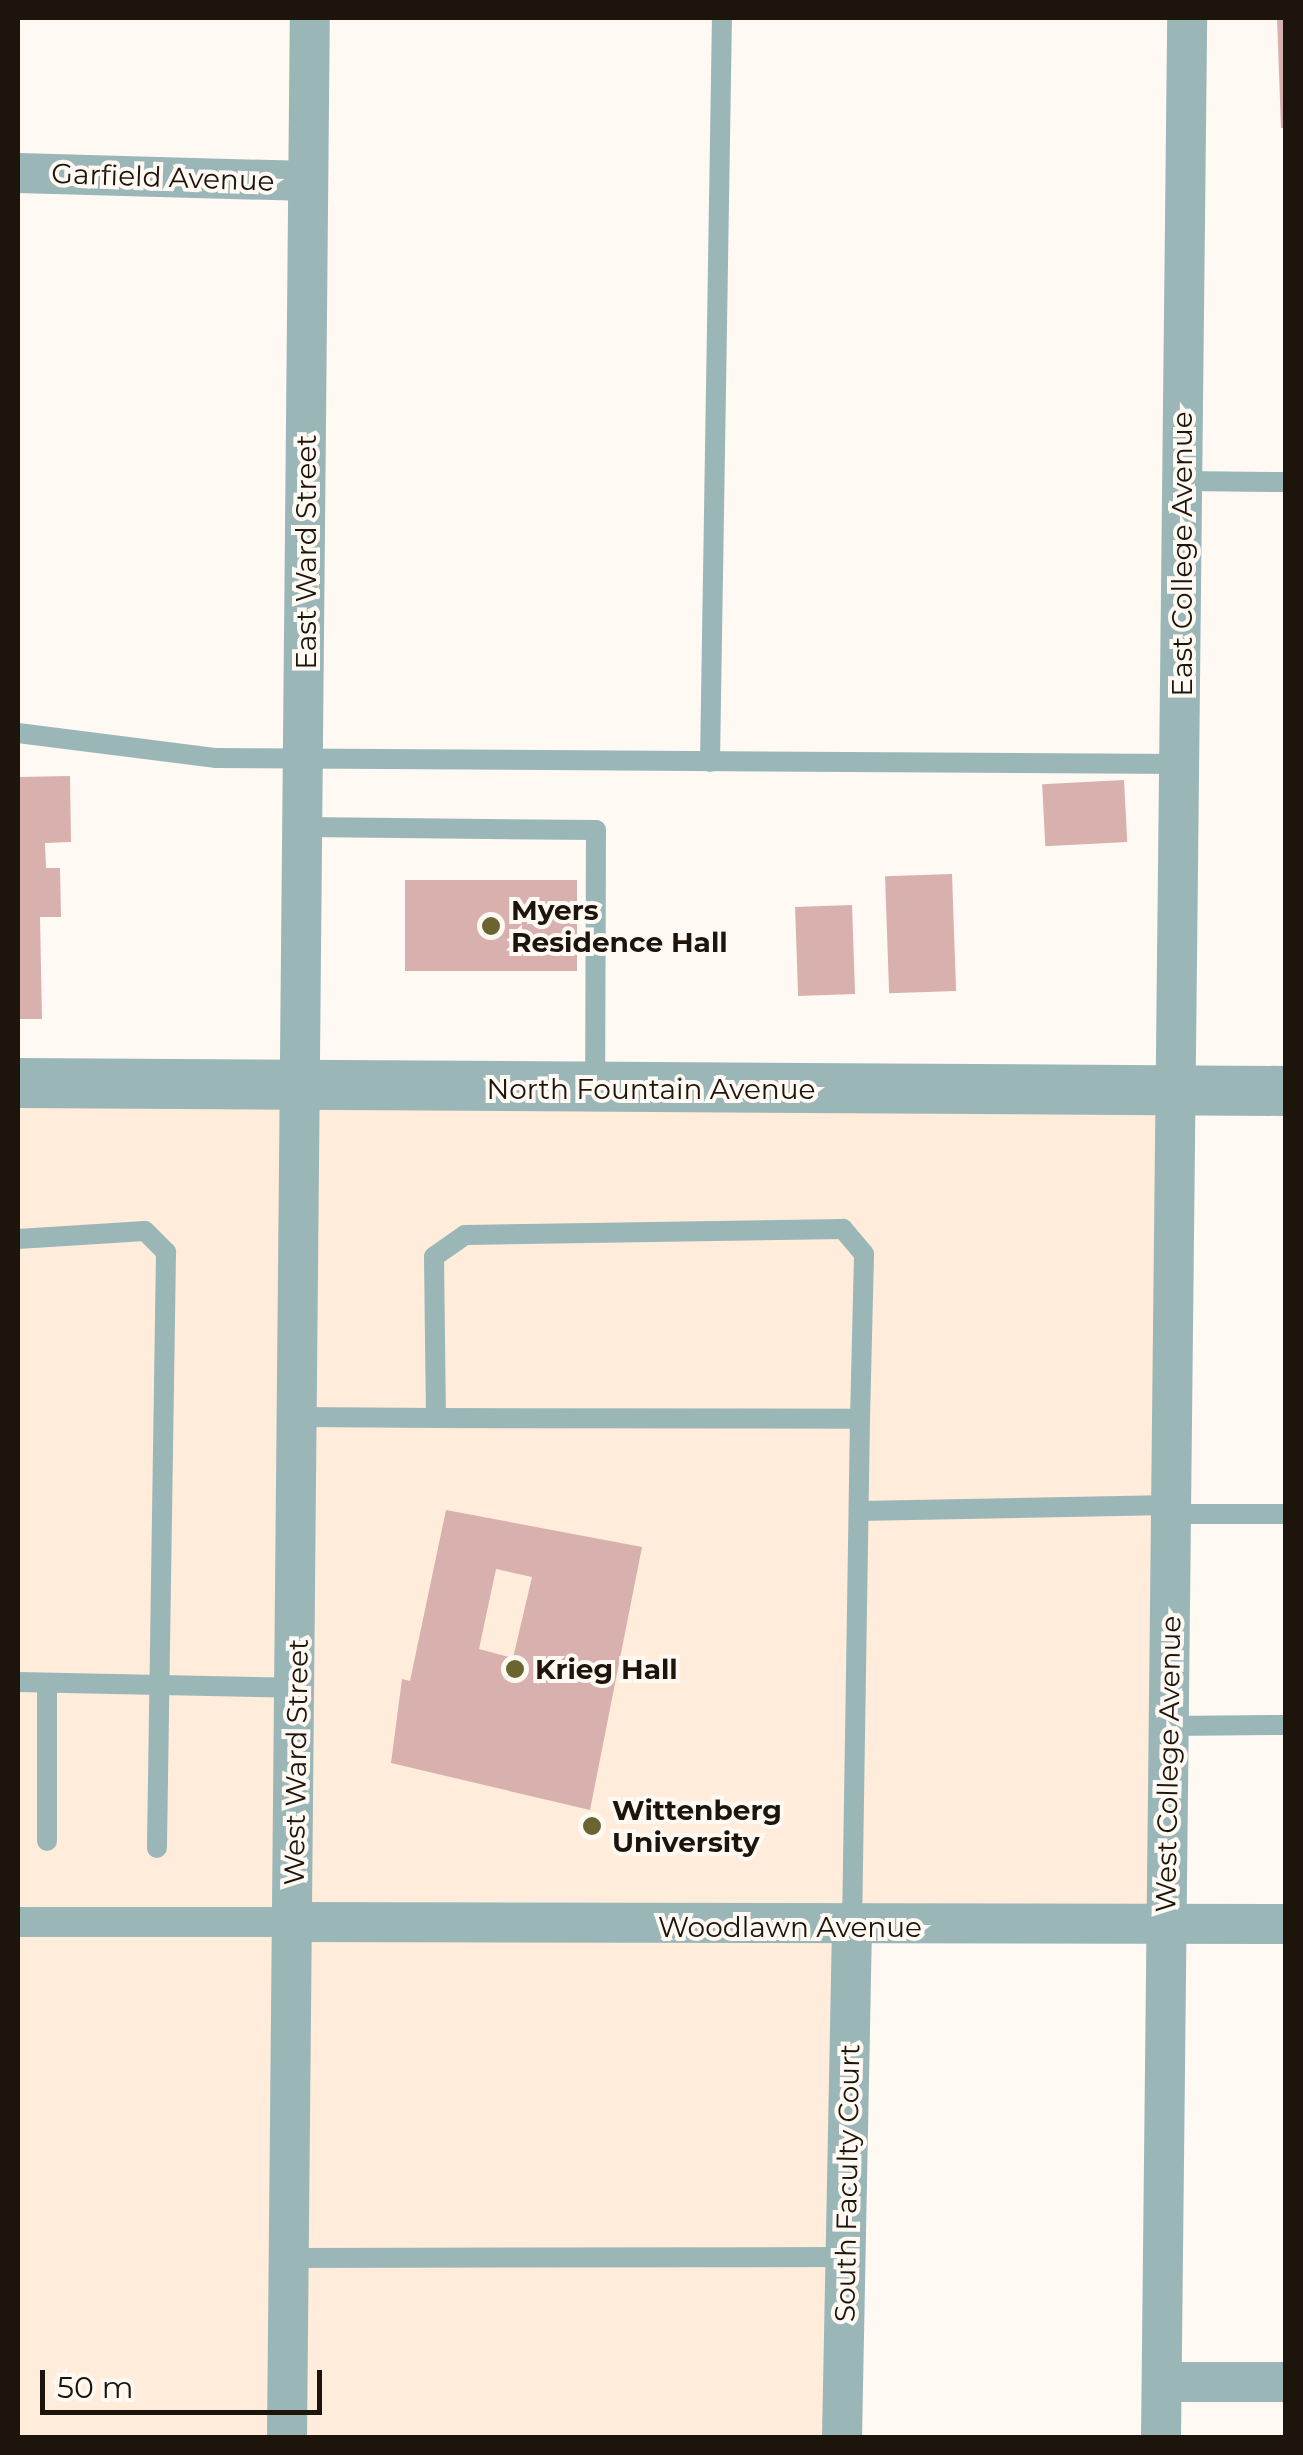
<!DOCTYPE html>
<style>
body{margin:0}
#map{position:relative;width:1303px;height:2455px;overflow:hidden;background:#fef9f3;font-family:Montserrat,sans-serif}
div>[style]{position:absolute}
.education>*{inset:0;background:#ffecdb}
.building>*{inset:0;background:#d8b1ae;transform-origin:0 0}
.service>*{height:20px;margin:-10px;padding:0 10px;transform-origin:10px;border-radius:10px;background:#9bb6b7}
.pedestrian>*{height:30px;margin:-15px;padding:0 15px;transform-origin:15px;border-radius:15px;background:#9bb6b7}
.minor>*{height:40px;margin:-20px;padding:0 20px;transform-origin:20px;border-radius:20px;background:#9bb6b7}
.tertiary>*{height:50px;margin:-25px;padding:0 25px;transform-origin:25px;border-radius:25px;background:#9bb6b7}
.dots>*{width:28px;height:28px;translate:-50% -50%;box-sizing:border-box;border:5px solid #fef9f3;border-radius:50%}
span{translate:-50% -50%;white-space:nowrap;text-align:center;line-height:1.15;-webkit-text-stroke:8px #fef9f3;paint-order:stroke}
.street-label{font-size:28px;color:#1d150b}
.poi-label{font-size:28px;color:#1d150b;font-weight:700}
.left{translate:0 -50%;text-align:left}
.frame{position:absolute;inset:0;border:20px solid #1d150b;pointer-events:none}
.scale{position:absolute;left:40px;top:2370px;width:282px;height:45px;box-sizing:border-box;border:5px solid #1d150b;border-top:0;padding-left:12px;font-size:30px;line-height:35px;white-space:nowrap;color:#1d150b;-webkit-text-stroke:8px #fef9f3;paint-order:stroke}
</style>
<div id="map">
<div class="education">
<div style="clip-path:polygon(18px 1085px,1177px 1091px,1166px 1926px,852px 1928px,842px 2437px,18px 2438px)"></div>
</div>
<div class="building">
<div style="clip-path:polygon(1277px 18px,1286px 18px,1286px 128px,1281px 128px)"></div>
<div style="clip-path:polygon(70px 776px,71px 842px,45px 843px,46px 868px,60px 868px,61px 917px,40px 917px,42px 1019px,18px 1019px,18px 777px)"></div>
<div style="left:1124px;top:780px;width:62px;height:82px;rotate:87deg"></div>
<div style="left:952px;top:874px;width:117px;height:67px;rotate:88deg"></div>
<div style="left:405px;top:880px;width:172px;height:91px"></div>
<div style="left:852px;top:905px;width:89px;height:57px;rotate:88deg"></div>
<div style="clip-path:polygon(evenodd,446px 1510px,642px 1547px,590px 1810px,391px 1763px,402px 1679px,410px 1681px,446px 1510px,496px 1569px,532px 1577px,513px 1658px,479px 1649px,496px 1569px)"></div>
</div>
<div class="service">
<div style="left:1183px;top:481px;width:103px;rotate:0.6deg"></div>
<div style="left:18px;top:733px;width:200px;rotate:7.2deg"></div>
<div style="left:216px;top:758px;width:965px;rotate:0.36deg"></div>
<div style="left:710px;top:762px;width:744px;rotate:-89.08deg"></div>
<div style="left:305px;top:827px;width:291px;rotate:0.6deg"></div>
<div style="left:596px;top:830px;width:257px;rotate:90.2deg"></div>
<div style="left:18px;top:1239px;width:127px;rotate:-3.6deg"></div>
<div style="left:145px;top:1231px;width:30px;rotate:45deg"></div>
<div style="left:166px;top:1252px;width:596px;rotate:90.87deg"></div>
<div style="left:300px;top:1417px;width:136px;rotate:0.4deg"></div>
<div style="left:436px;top:1418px;width:424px;rotate:0.1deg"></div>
<div style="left:860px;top:1419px;width:165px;rotate:-88.6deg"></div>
<div style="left:864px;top:1254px;width:33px;rotate:-130deg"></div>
<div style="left:843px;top:1229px;width:378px;rotate:179.1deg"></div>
<div style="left:465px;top:1235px;width:38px;rotate:145deg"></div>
<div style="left:434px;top:1257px;width:161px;rotate:89.3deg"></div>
<div style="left:859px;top:1511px;width:312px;rotate:-1.1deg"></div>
<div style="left:1171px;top:1514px;width:115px"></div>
<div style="left:18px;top:1682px;width:279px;rotate:1.2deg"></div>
<div style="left:1168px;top:1726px;width:118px;rotate:-0.5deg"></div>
<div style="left:47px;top:1841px;width:158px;rotate:-90deg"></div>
<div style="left:852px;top:1927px;width:508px;rotate:-89.1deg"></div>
<div style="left:291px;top:2258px;width:553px;rotate:-0.1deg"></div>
</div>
<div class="pedestrian">
<div style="left:18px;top:1922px;width:276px"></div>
</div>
<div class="minor">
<div style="left:18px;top:173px;width:290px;rotate:1.6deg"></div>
<div style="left:294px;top:1922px;width:992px;rotate:0.12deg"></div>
<div style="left:1162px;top:2382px;width:124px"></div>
<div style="left:287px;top:2438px;width:2420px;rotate:-89.46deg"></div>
<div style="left:842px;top:2438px;width:510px;rotate:-88.88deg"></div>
<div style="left:1161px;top:2438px;width:2420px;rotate:-89.38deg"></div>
</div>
<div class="tertiary">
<div style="left:18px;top:1083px;width:1268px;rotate:0.36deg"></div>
</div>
<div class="dots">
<div style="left:491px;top:926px;background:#696430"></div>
<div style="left:515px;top:1669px;background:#696430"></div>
<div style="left:592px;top:1826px;background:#696430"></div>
</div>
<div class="street-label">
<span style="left:163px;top:177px;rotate:2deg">Garfield Avenue</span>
<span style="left:306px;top:552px;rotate:-90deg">East Ward Street</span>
<span style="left:1182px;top:554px;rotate:-90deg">East College Avenue</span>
<span style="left:651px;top:1089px">North Fountain Avenue</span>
<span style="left:296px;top:1762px;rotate:-89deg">West Ward Street</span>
<span style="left:1168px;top:1764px;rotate:-89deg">West College Avenue</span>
<span style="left:790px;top:1927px">Woodlawn Avenue</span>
<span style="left:847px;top:2183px;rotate:-89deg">South Faculty Court</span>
</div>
<div class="poi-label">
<span class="left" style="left:511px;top:926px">Myers<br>Residence Hall</span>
<span class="left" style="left:535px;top:1669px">Krieg Hall</span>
<span class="left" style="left:612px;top:1826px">Wittenberg<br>University</span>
</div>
<div class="frame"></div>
<div class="scale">50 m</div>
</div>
